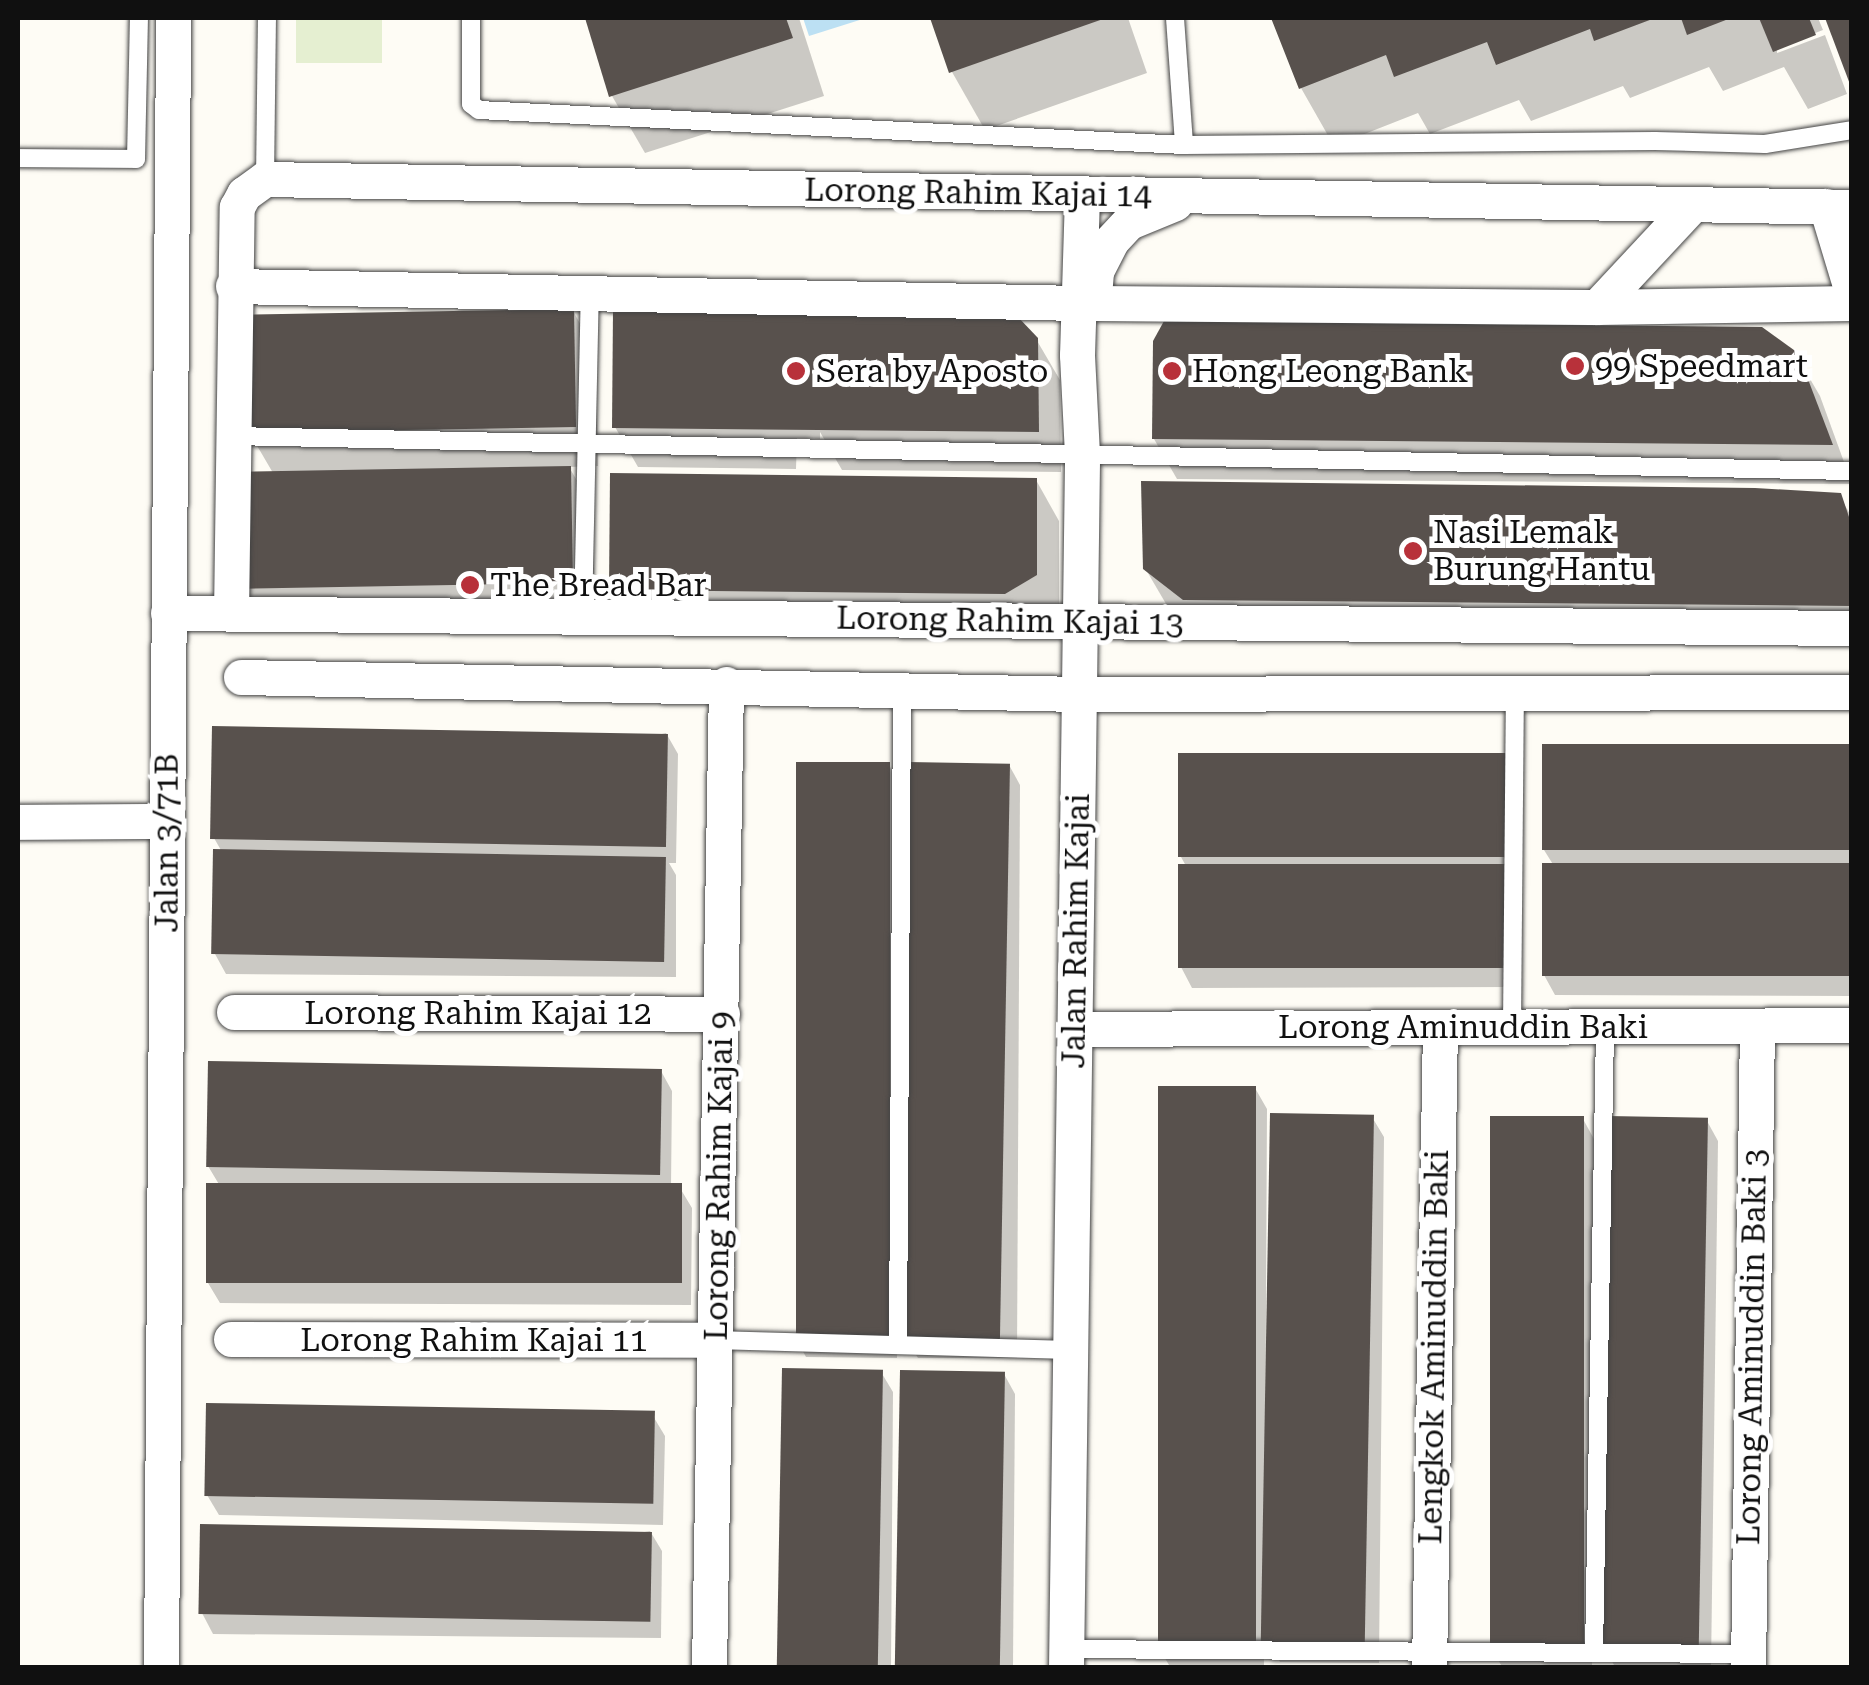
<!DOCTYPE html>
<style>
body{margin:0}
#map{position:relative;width:1869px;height:1685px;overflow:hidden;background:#fefcf5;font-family:"Roboto Serif",serif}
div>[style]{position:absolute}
.pitch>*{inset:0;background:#e5efd1;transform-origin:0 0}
.water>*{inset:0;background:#bce0f3}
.shadow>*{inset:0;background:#0003}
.building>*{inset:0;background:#58514d;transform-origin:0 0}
.roads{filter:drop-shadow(0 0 2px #434343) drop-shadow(0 0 2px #434343)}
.lane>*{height:18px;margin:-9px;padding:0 9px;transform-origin:9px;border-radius:9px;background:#fff}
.street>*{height:35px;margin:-17.5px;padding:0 17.5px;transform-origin:17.5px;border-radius:17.5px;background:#fff}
.dots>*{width:28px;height:28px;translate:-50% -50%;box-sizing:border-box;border:5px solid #fff;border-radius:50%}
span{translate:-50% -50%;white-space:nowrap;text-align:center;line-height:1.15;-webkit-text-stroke:10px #fff;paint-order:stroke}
.street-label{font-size:32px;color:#101010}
.poi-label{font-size:32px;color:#101010}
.left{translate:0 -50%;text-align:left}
.frame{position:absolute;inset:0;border:20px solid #101010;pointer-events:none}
</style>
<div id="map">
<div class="pitch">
<div style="left:296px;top:18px;width:86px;height:45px"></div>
</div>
<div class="water">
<div style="clip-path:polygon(803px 18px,866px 18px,809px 36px)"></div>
</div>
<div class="shadow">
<div style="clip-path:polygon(587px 18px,799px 18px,824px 96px,645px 153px,612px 96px)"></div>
<div style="clip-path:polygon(933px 18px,1128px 18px,1147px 73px,985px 130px,952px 72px)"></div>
<div style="clip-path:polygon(1274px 18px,1818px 18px,1823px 30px,1777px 48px,1777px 53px,1825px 35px,1847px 94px,1808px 109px,1784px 67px,1723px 91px,1709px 67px,1630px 98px,1623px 86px,1531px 121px,1519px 100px,1430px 134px,1418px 113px,1334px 146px,1301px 88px)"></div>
<div style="clip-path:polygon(573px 311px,596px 352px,598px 466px,569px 467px,593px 508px,595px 623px,269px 629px,245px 589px,273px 473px,249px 432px)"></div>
<div style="clip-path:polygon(1036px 339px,1060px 380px,1061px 472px,842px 470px,820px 432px,820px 439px,797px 438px,796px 469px,638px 467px,615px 427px)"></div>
<div style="clip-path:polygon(1796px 355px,1820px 396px,1852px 484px,1177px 479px,1154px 439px)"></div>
<div style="clip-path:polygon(1036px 480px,1059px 521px,1059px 616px,635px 630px,612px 589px)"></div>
<div style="clip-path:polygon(1839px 496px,1852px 517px,1852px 645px,1169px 609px,1145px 568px)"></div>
<div style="clip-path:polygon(666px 733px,678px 754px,676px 863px,669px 863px,676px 875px,676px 977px,226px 974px,215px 954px,222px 852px,214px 838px)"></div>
<div style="clip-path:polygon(1852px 746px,1852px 996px,1555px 995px,1544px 975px,1554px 866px,1544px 850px)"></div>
<div style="clip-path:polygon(1507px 756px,1518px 987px,1192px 988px,1181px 967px,1186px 866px,1181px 857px)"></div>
<div style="clip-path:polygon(889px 765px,901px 785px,897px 1358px,806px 1357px,795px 1337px)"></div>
<div style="clip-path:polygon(1009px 765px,1020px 785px,1017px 1358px,918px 1358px,906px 1338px)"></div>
<div style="clip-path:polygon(661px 1071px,672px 1091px,671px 1188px,680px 1188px,692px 1208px,691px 1305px,220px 1303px,208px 1283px,220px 1186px,208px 1166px)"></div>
<div style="clip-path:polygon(1255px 1088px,1267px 1109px,1265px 1513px,1270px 1513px,1372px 1117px,1384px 1137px,1379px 1663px,1280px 1662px,1264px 1634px,1264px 1665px,1169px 1665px,1157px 1645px)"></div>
<div style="clip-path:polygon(1583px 1119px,1594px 1139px,1592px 1666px,1501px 1665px,1490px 1645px)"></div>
<div style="clip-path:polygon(1707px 1121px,1718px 1141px,1711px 1668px,1615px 1667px,1604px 1646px)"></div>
<div style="clip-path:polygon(881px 1372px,893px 1392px,891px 1668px,782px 1668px)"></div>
<div style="clip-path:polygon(1004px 1374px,1015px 1394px,1013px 1668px,901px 1668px)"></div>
<div style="clip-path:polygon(653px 1416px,665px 1436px,663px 1525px,219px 1515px,207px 1495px)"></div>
<div style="clip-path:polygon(650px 1531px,662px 1551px,661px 1638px,213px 1634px,202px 1613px)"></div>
</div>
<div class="building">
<div style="clip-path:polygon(585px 18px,786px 18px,793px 38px,609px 97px)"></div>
<div style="clip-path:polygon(930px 18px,1106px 18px,949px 73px)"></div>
<div style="clip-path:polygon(1271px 18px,1655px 18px,1594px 41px,1590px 29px,1496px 65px,1487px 42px,1394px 77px,1386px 55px,1299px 89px)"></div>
<div style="clip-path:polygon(1681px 18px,1731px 18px,1687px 35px)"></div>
<div style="clip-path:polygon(1759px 18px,1809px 18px,1816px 35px,1773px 52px)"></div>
<div style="clip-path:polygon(1825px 18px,1852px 18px,1852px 86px,1851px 87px)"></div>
<div style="left:574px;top:309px;width:118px;height:329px;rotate:89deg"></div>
<div style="clip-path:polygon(613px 311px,1017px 316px,1038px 338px,1039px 432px,612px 428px)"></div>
<div style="clip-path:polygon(1164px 321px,1762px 327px,1798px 353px,1833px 445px,1152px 439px,1153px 341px)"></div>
<div style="left:571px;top:466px;width:117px;height:330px;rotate:89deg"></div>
<div style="clip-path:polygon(610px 473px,1037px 478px,1037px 575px,1005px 594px,609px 590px)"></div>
<div style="clip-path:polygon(1141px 481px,1755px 488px,1841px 493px,1852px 526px,1852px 606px,1183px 600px,1143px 569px)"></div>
<div style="left:212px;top:726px;width:456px;height:113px;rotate:1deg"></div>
<div style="left:1542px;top:744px;width:310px;height:106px"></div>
<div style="left:1509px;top:753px;width:104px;height:331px;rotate:90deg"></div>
<div style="left:796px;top:762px;width:94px;height:576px"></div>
<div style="left:908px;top:762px;width:102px;height:576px;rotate:1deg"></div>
<div style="left:213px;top:849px;width:453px;height:105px;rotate:1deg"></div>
<div style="left:1542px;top:863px;width:310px;height:113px"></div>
<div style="left:1178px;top:864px;width:330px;height:104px"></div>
<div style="left:208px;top:1061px;width:454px;height:106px;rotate:1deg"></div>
<div style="left:1158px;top:1086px;width:98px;height:560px"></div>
<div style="left:1270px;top:1113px;width:104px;height:530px;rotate:1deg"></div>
<div style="left:1490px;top:1116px;width:94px;height:530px"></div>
<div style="left:1608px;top:1116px;width:100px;height:531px;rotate:1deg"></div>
<div style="left:206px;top:1183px;width:476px;height:100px"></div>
<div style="left:782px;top:1368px;width:101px;height:300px;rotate:1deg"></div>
<div style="left:900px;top:1370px;width:105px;height:298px;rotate:1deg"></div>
<div style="left:206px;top:1403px;width:449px;height:93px;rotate:1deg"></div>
<div style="left:200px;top:1524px;width:452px;height:90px;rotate:1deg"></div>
</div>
<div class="roads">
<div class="lane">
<div style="left:471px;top:18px;width:86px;rotate:90deg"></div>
<div style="left:471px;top:104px;width:10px;rotate:37deg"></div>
<div style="left:479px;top:110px;width:706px;rotate:2.84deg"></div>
<div style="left:1184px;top:145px;width:471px;rotate:-0.5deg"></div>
<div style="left:1655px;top:141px;width:110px;rotate:1.6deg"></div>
<div style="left:1765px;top:144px;width:88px;rotate:-9.1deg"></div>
<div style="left:1175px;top:18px;width:127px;rotate:85.9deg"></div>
<div style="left:18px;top:158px;width:118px;rotate:0.5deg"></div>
<div style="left:136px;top:159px;width:141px;rotate:-88.8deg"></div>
<div style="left:265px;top:179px;width:161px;rotate:-89.3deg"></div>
<div style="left:232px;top:436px;width:1620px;rotate:1.24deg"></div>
<div style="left:583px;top:617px;width:322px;rotate:-88.8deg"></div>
<div style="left:1512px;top:1027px;width:337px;rotate:-89.5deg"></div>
<div style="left:716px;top:1340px;width:354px;rotate:1.6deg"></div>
<div style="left:898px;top:1345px;width:656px;rotate:-89.65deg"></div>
<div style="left:1066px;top:1649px;width:682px;rotate:0.42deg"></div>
<div style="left:1594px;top:1653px;width:626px;rotate:-88.99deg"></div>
</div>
<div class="street">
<div style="left:1826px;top:206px;width:90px;rotate:73.2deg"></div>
<div style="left:233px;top:286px;width:846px;rotate:1.15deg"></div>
<div style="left:1094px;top:295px;width:24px;rotate:-85deg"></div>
<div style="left:1096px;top:271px;width:34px;rotate:-63deg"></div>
<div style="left:1111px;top:241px;width:26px;rotate:-47deg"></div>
<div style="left:1129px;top:222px;width:50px;rotate:-22.4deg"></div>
<div style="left:1094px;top:303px;width:503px;rotate:0.46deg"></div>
<div style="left:1597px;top:307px;width:255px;rotate:-0.9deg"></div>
<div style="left:1597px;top:307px;width:139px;rotate:-47deg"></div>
<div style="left:168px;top:613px;width:1684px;rotate:0.51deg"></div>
<div style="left:231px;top:614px;width:407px;rotate:-89.2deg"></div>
<div style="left:237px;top:207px;width:15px;rotate:-62deg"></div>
<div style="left:244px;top:194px;width:26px;rotate:-36deg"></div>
<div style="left:265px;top:179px;width:1587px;rotate:1.01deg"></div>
<div style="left:241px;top:677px;width:838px;rotate:1.16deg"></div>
<div style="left:1079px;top:694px;width:773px;rotate:-0.15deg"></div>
<div style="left:18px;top:822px;width:149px;rotate:-0.4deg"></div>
<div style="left:234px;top:1012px;width:488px;rotate:0.2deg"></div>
<div style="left:1075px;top:1029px;width:777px;rotate:-0.29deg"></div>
<div style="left:231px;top:1339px;width:485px;rotate:0.1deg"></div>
<div style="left:161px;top:1668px;width:1650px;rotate:-89.58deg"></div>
<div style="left:709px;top:1668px;width:984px;rotate:-89.01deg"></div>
<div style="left:1066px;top:1668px;width:1214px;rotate:-89.24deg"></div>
<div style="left:1082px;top:454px;width:99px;rotate:-92.9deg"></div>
<div style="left:1077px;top:355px;width:160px;rotate:-88.2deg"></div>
<div style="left:1429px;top:1668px;width:641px;rotate:-89.02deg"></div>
<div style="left:1748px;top:1668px;width:642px;rotate:-89.2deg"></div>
</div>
</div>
<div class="dots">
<div style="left:1575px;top:366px;background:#b8313a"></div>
<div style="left:796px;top:371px;background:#b8313a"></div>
<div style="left:1172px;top:371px;background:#b8313a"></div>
<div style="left:1413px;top:551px;background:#b8313a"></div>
<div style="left:470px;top:585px;background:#b8313a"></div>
</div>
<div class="street-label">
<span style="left:978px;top:193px;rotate:1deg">Lorong Rahim Kajai 14</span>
<span style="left:1010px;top:621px;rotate:1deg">Lorong Rahim Kajai 13</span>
<span style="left:167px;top:843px;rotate:-90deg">Jalan 3/71B</span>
<span style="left:1076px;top:931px;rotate:-89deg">Jalan Rahim Kajai</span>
<span style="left:478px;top:1013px">Lorong Rahim Kajai 12</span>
<span style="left:1463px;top:1027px">Lorong Aminuddin Baki</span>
<span style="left:719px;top:1176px;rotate:-89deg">Lorong Rahim Kajai 9</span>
<span style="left:474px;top:1340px">Lorong Rahim Kajai 11</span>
<span style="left:1434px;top:1347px;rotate:-89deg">Lengkok Aminuddin Baki</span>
<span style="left:1752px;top:1347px;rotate:-89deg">Lorong Aminuddin Baki 3</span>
</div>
<div class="poi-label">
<span class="left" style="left:1595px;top:366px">99 Speedmart</span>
<span class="left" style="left:816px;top:371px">Sera by Aposto</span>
<span class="left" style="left:1192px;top:371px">Hong Leong Bank</span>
<span class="left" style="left:1433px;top:551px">Nasi Lemak<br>Burung Hantu</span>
<span class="left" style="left:490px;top:585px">The Bread Bar</span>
</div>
<div class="frame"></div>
</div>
